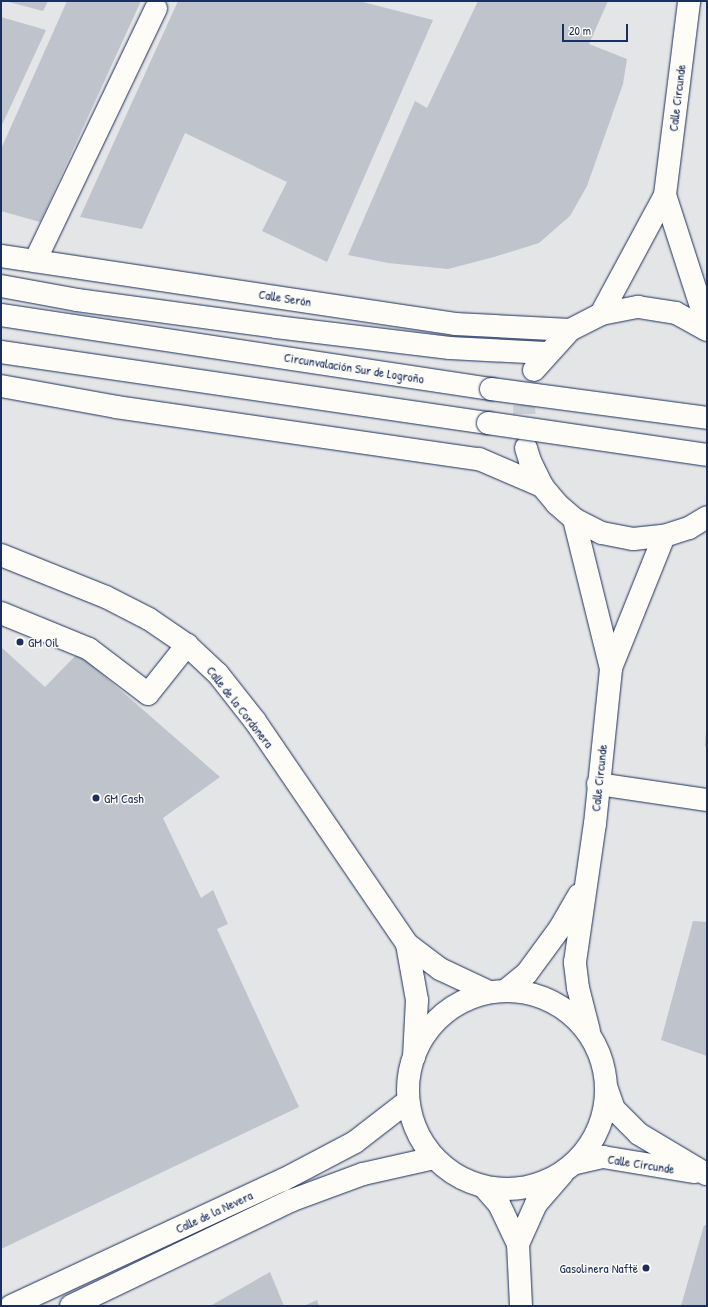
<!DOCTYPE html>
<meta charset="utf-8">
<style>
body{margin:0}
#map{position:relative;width:708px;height:1307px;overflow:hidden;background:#f4f4f1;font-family:"Patrick Hand",sans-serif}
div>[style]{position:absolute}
.built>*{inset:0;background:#e4e5e6;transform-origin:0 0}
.building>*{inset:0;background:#bfc3cc}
.major-tunnel>*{height:22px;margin-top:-11px;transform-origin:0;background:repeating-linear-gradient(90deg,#c9cdd4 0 22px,transparent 0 33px)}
.roads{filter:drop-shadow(0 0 1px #1b2f5e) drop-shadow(0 0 1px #1b2f5e)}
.minor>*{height:22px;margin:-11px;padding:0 11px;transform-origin:11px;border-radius:11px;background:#fdfcf7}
.major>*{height:22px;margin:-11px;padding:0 11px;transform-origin:11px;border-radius:11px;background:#fdfcf7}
.major>.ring{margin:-11px;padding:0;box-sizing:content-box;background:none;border:22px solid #fdfcf7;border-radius:50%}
.highway>*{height:22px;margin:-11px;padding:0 11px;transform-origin:11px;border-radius:11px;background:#fdfcf7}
.bridges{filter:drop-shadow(0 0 1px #1b2f5e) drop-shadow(0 0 1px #1b2f5e)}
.highway-bridge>*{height:22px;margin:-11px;padding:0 11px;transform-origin:11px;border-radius:11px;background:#fdfcf7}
.dots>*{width:11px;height:11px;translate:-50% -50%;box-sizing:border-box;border:2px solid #fdfcf7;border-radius:50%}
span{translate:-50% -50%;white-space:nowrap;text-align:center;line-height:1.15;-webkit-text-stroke:3px #fdfcf7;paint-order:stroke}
.street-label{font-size:13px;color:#1b2f5e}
.poi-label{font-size:13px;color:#1b2f5e}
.left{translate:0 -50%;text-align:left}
.right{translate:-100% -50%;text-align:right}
.frame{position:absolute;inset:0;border:2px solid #1b2f5e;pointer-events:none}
.scale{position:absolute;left:562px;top:24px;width:66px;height:18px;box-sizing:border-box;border:2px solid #1b2f5e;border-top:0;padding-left:5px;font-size:12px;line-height:14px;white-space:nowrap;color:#1b2f5e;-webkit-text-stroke:3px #fdfcf7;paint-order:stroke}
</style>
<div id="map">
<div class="built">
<div style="left:1px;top:1px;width:706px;height:1305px"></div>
</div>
<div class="building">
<div style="clip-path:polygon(5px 1px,48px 1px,43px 11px)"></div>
<div style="clip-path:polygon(67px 1px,141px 1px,40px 222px,1px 211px,1px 149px)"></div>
<div style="clip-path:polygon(178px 1px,359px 1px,433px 20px,327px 262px,262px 231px,287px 182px,185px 133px,142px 229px,80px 217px)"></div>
<div style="clip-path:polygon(478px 1px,608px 1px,589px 44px,627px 59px,623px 84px,587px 186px,570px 216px,539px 243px,494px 257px,448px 269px,388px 263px,348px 255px,415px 101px,427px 108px)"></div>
<div style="clip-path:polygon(1px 17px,46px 30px,1px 127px)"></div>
<div style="clip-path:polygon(1px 647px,45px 687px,78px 653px,220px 777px,163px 818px,201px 898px,213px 890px,228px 924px,217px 929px,299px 1107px,1px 1249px)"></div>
<div style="clip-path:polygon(706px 732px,707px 732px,707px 747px,705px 746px)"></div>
<div style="clip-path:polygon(693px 921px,707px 922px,707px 1056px,661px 1040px)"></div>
<div style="clip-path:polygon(704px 1225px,707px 1226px,707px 1306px,681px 1306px)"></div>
<div style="clip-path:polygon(270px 1272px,284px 1306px,210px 1306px)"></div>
<div style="clip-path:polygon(317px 1300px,319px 1306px,304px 1306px)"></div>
</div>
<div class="major-tunnel">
<div style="left:526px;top:447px;width:42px;rotate:-92.7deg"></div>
<div style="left:524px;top:405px;width:36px;rotate:-74deg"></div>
</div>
<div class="roads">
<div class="minor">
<div style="left:665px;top:195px;width:137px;rotate:72.1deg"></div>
<div style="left:1px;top:256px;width:459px;rotate:8.5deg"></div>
<div style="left:455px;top:324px;width:115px;rotate:3deg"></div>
<div style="left:35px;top:261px;width:280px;rotate:-64.4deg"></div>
<div style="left:601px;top:314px;width:135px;rotate:-61.7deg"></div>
<div style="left:665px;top:195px;width:195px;rotate:-82.9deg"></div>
<div style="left:1px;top:555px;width:113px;rotate:21.8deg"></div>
<div style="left:106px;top:597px;width:48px;rotate:27.1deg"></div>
<div style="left:149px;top:619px;width:46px;rotate:34.4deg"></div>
<div style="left:187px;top:645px;width:42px;rotate:43.1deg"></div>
<div style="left:218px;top:674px;width:60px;rotate:51.8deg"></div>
<div style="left:255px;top:721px;width:270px;rotate:55.7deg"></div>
<div style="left:407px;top:944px;width:41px;rotate:37.1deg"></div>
<div style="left:440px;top:969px;width:54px;rotate:25.1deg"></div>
<div style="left:1px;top:613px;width:95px;rotate:22.2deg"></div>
<div style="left:89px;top:649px;width:74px;rotate:37.3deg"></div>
<div style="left:148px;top:694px;width:63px;rotate:-51.5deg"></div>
<div style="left:598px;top:784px;width:110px;rotate:8.4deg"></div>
<div style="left:407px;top:944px;width:57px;rotate:79.9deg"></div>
<div style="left:417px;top:1000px;width:57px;rotate:93deg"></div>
<div style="left:484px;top:1187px;width:23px;rotate:49deg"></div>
<div style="left:499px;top:1204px;width:44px;rotate:64.6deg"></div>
<div style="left:518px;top:1244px;width:62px;rotate:87.2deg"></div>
<div style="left:518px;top:1244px;width:44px;rotate:-65.8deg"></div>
<div style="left:536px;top:1204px;width:40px;rotate:-49deg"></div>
</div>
<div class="major">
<div style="left:534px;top:370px;width:54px;rotate:-48deg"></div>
<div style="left:570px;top:330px;width:35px;rotate:-27deg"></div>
<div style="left:601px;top:314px;width:38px;rotate:-11deg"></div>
<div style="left:638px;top:307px;width:38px;rotate:9deg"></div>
<div style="left:676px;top:313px;width:35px;rotate:29deg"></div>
<div style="left:526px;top:448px;width:14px;rotate:73deg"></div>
<div style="left:530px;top:461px;width:28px;rotate:64deg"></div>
<div style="left:542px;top:486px;width:23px;rotate:50deg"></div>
<div style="left:557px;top:504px;width:23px;rotate:41deg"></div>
<div style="left:574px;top:519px;width:31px;rotate:27deg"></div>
<div style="left:602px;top:533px;width:32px;rotate:11deg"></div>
<div style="left:633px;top:539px;width:31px;rotate:-6deg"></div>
<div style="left:664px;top:536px;width:26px;rotate:-18deg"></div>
<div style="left:689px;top:528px;width:21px;rotate:-31deg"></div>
<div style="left:574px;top:519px;width:154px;rotate:76.1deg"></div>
<div class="ring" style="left:408px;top:991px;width:176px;height:176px"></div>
<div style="left:505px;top:991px;width:28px;rotate:-39deg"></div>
<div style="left:527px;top:973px;width:56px;rotate:-53.7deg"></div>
<div style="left:560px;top:928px;width:38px;rotate:-60deg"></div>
<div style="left:589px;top:1031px;width:44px;rotate:-104.3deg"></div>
<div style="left:578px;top:988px;width:26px;rotate:-97deg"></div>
<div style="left:575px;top:962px;width:139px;rotate:-81.8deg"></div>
<div style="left:595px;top:824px;width:157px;rotate:-84.1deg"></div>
<div style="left:611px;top:668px;width:142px;rotate:-68.1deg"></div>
<div style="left:607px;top:1089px;width:21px;rotate:71deg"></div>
<div style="left:614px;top:1109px;width:35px;rotate:45deg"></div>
<div style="left:639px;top:1134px;width:78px;rotate:30.8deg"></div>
<div style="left:576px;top:1163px;width:28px;rotate:-13deg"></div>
<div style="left:603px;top:1157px;width:93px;rotate:9.3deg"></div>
<div style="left:11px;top:1306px;width:300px;rotate:-24.9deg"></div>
<div style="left:283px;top:1180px;width:81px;rotate:-27.8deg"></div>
<div style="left:355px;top:1142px;width:67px;rotate:-37.7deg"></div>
<div style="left:71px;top:1306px;width:243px;rotate:-25.6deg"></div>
<div style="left:290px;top:1201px;width:78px;rotate:-20.3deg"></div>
<div style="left:363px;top:1174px;width:73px;rotate:-12.7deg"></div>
</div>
<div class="highway">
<div style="left:1px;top:286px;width:77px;rotate:10.4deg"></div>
<div style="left:77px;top:300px;width:201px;rotate:7.7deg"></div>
<div style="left:276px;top:327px;width:175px;rotate:6.9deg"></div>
<div style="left:450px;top:348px;width:96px;rotate:3deg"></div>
<div style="left:1px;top:315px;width:496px;rotate:8.6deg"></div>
<div style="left:1px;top:352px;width:492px;rotate:8.3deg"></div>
<div style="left:1px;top:386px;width:117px;rotate:10.3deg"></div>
<div style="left:116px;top:407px;width:367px;rotate:8.2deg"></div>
<div style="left:479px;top:459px;width:69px;rotate:23.2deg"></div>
</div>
</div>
<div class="bridges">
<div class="highway-bridge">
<div style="left:491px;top:389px;width:218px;rotate:7.6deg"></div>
<div style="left:488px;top:423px;width:221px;rotate:8.3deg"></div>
</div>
</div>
<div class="dots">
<div style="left:20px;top:642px;background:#1b2f5e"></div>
<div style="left:96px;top:798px;background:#1b2f5e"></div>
<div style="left:646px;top:1268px;background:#1b2f5e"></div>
</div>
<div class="street-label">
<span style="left:677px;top:98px;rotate:-83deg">Calle Circunde</span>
<span style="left:285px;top:298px;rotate:9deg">Calle Serón</span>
<span style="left:354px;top:368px;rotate:9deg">Circunvalación Sur de Logroño</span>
<span style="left:240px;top:707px;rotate:52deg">Calle de la Cordonera</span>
<span style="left:599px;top:778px;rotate:-84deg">Calle Circunde</span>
<span style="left:641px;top:1164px;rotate:9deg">Calle Circunde</span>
<span style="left:214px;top:1212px;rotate:-25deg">Calle de la Nevera</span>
</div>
<div class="poi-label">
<span class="left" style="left:28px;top:642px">GM Oil</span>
<span class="left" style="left:104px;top:798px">GM Cash</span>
<span class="right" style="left:638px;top:1268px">Gasolinera Naftë</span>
</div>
<div class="frame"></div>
<div class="scale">20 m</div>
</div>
